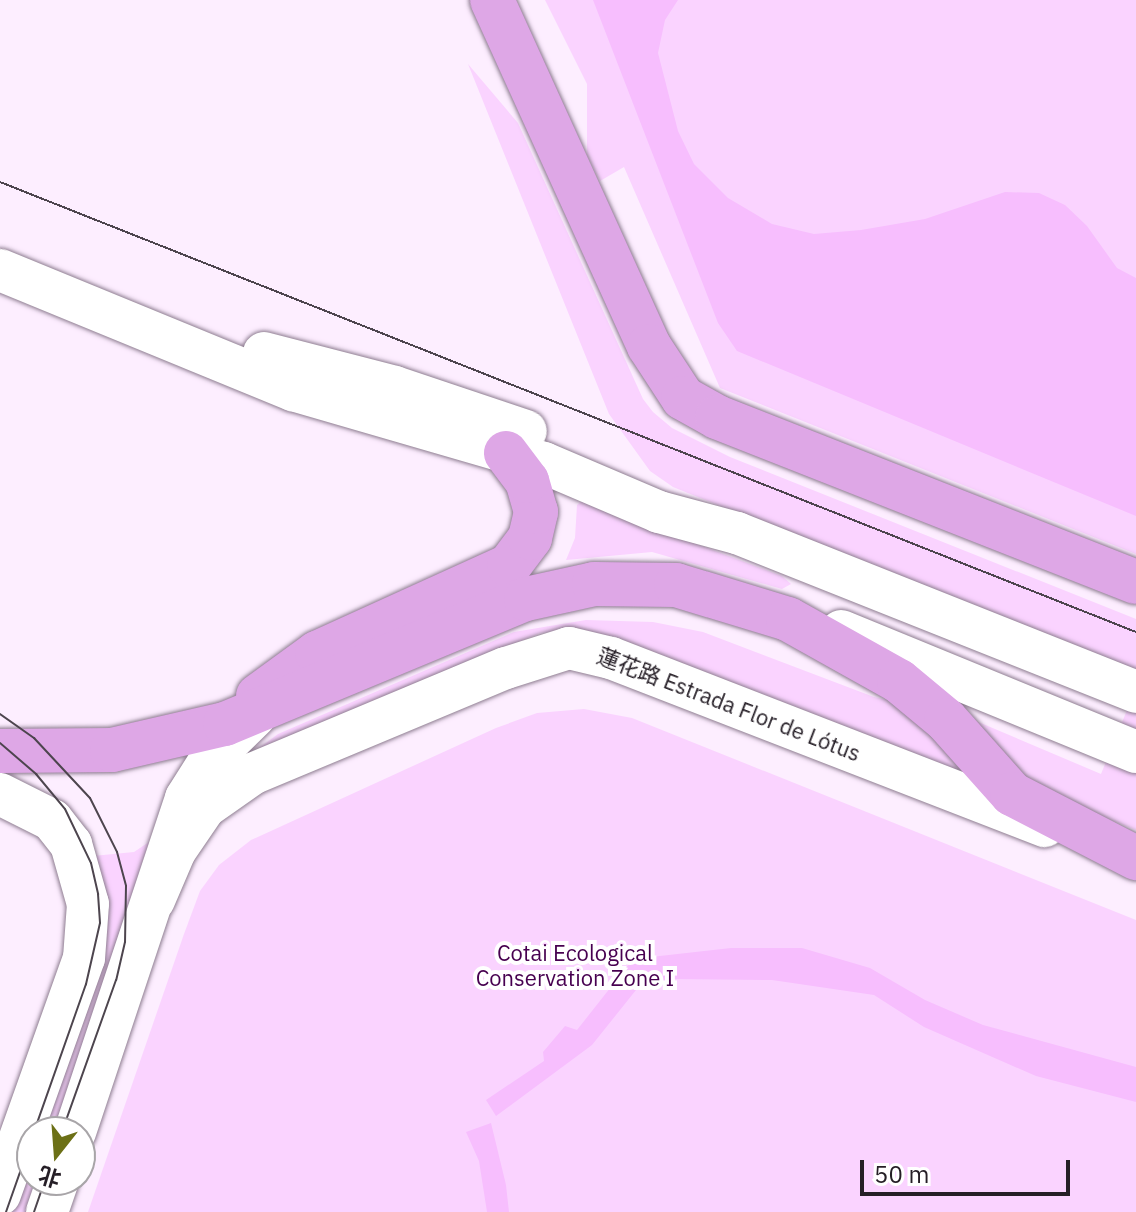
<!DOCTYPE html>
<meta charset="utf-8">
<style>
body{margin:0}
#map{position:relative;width:1136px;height:1212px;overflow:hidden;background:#fdeeff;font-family:"IBM Plex Sans","Noto Sans SC",sans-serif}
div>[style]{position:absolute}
.green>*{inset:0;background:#fad3ff}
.water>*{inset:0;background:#f7befe}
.roads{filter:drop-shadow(0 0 2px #8e7d91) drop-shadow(0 0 2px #8e7d91)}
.secondary>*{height:42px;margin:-21px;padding:0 21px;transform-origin:21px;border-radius:21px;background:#fff}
.primary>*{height:44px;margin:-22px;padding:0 22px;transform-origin:22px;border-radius:22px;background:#dea7e6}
.tram>*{height:2px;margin:-1px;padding:0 1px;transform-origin:1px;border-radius:1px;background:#4d454e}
span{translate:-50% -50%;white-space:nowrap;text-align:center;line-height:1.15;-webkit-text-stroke:8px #fff;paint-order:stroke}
.street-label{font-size:22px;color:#251e26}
.park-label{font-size:22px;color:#470050}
.north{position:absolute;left:16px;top:1116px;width:80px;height:80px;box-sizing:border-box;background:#fff;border:2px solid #a8a5a8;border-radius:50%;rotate:197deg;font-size:22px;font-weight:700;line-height:32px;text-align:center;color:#251e26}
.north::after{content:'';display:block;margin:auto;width:28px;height:36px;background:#6c7016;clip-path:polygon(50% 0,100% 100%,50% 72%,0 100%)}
.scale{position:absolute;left:860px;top:1160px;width:210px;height:36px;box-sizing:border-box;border:4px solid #251e26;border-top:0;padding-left:10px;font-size:24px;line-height:28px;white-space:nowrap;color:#251e26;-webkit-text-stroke:6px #fff;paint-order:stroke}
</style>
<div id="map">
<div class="green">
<div style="clip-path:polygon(545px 0,1136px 0,1136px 554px,720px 388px,624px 167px,600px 181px,587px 155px,587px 84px)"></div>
<div style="clip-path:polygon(468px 64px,518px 123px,643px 399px,653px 412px,672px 428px,730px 457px,1136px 619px,1136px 673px,673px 487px,650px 471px,609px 414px)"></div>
<div style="clip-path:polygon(582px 501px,782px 576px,791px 584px,782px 589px,652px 552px,566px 560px,575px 538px,577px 505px)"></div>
<div style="clip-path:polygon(586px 620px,653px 622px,703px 632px,874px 697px,969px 718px,1101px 774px,1136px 688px,1136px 830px,1041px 792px,960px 776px,569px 630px,540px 633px,244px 759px,278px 734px,514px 632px)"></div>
<div style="clip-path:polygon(584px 709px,632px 718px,1136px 920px,1136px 1212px,88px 1212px,184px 934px,200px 891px,219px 865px,251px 840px,496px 728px,537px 713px)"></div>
<div style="clip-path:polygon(149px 842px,55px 1132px,37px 1132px,93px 856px,134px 852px)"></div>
<div style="clip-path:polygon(32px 1145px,32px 1180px,39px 1180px,29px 1212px,8px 1212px)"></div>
</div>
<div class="water">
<div style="clip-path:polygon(593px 0,678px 0,665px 20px,658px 53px,678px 131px,694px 164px,728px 198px,772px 224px,814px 234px,861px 230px,925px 219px,1005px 192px,1039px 193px,1065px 205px,1087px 226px,1117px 268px,1136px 278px,1136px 516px,737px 351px,718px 323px)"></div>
<div style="clip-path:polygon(731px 948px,802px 948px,870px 968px,925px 1000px,983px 1025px,1136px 1067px,1136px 1102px,1036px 1076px,924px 1027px,874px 995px,772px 980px,673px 979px,636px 990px,592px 1045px,496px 1116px,486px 1100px,544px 1061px,543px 1052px,565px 1026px,577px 1030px,633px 959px)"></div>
<div style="clip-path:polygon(491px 1123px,506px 1185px,509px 1212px,487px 1212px,479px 1161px,466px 1132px)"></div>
</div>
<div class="roads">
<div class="secondary">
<div style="left:0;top:270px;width:317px;rotate:22.3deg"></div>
<div style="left:293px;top:390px;width:261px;rotate:16.2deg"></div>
<div style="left:544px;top:463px;width:125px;rotate:23.1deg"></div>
<div style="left:659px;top:512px;width:81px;rotate:15.1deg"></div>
<div style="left:737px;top:533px;width:430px;rotate:21.7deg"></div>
<div style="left:264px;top:353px;width:135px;rotate:14.5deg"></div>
<div style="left:395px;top:387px;width:138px;rotate:18.6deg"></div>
<div style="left:841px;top:631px;width:319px;rotate:22.3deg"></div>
<div style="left:0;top:794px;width:58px;rotate:26.6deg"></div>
<div style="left:52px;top:820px;width:31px;rotate:52deg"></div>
<div style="left:71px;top:844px;width:62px;rotate:74.2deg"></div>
<div style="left:88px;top:904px;width:54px;rotate:94.2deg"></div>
<div style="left:84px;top:958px;width:251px;rotate:109.6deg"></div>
<div style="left:154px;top:900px;width:53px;rotate:-66.8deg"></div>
<div style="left:175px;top:851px;width:53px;rotate:-55.7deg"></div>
<div style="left:205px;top:807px;width:57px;rotate:-35.1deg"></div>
<div style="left:252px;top:774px;width:275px;rotate:-22.7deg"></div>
<div style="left:506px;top:668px;width:66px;rotate:-17.6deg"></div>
<div style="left:569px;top:648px;width:43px;rotate:13.4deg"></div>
<div style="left:611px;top:658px;width:465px;rotate:21.2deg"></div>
<div style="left:75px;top:1132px;width:352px;rotate:-71.6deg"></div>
<div style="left:186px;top:798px;width:45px;rotate:-57.7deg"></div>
<div style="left:210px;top:760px;width:63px;rotate:-44.4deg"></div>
<div style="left:47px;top:1212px;width:34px;rotate:-71deg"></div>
</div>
<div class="primary">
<div style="left:492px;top:0;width:380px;rotate:65.6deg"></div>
<div style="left:649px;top:346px;width:62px;rotate:56.8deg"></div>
<div style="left:683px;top:398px;width:39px;rotate:29deg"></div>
<div style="left:717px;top:417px;width:450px;rotate:21.5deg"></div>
<div style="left:258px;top:696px;width:73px;rotate:-36.1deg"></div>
<div style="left:317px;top:653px;width:211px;rotate:-24.4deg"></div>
<div style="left:509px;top:566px;width:35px;rotate:-53deg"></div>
<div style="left:530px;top:538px;width:27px;rotate:-77deg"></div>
<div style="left:536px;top:512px;width:32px;rotate:-106deg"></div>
<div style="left:527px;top:481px;width:35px;rotate:-127deg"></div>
<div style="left:0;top:751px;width:112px;rotate:-0.5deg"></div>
<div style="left:112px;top:750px;width:116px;rotate:-13deg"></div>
<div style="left:225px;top:724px;width:326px;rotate:-22.6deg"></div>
<div style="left:526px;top:599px;width:70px;rotate:-12.4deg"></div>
<div style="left:594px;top:584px;width:82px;rotate:0.7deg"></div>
<div style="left:676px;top:585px;width:117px;rotate:16.9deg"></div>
<div style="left:788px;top:619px;width:127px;rotate:29.2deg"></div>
<div style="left:899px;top:681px;width:61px;rotate:39.7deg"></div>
<div style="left:946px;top:720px;width:99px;rotate:48.3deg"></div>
<div style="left:1012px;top:794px;width:140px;rotate:27.3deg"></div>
</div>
</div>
<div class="tram">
<div style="left:0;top:182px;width:1222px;rotate:21.61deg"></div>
<div style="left:0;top:714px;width:42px;rotate:35.2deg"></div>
<div style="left:34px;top:738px;width:82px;rotate:47deg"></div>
<div style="left:90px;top:798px;width:60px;rotate:63.4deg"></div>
<div style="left:117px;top:852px;width:35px;rotate:75deg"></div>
<div style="left:126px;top:886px;width:56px;rotate:91deg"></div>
<div style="left:125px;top:942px;width:39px;rotate:103deg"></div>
<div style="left:116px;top:980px;width:161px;rotate:109.6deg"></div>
<div style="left:0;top:743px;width:48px;rotate:40.7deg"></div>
<div style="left:36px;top:774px;width:45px;rotate:50.4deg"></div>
<div style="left:65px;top:809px;width:60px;rotate:64.3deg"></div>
<div style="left:91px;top:863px;width:32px;rotate:77deg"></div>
<div style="left:98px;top:894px;width:29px;rotate:86deg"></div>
<div style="left:100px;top:923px;width:63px;rotate:102.9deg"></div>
<div style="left:86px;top:984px;width:157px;rotate:109.4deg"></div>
<div style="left:6px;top:1212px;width:78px;rotate:-70.6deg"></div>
<div style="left:34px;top:1212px;width:34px;rotate:-71deg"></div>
</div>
<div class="street-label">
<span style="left:729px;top:704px;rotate:21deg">蓮花路 Estrada Flor de Lótus</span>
</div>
<div class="park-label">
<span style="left:575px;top:965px">Cotai Ecological<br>Conservation Zone I</span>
</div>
<div class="north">北</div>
<div class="scale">50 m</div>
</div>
